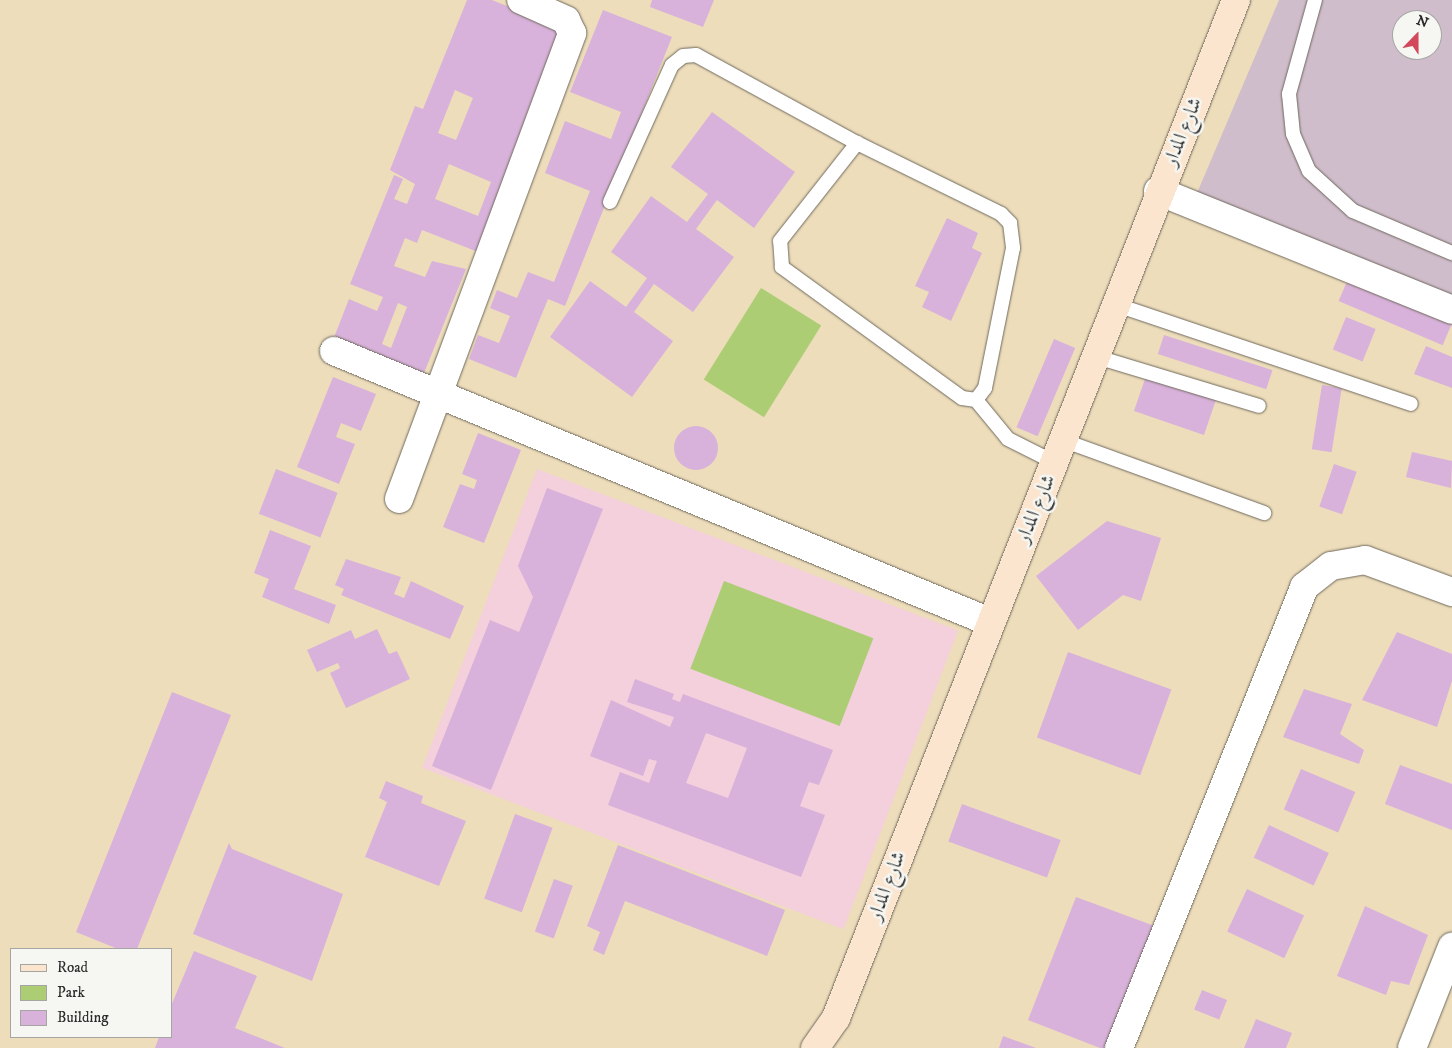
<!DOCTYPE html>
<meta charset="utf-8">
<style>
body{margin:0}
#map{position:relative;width:1452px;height:1048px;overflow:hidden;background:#edddbb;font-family:"IM FELL DW Pica",Amiri,serif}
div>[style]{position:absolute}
.built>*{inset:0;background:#f4cfdc;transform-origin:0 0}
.industrial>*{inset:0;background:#d0bdcc}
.green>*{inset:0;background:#adcd75;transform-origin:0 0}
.building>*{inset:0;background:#d8b2da;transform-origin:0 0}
.round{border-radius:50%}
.roads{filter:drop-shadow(0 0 1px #6f695d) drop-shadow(0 0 1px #6f695d)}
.lane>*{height:14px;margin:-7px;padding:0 7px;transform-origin:7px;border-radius:7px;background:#fff}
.street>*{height:28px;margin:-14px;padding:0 14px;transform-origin:14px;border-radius:14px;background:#fff}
.secondary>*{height:28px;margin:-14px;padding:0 14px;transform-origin:14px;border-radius:14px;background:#fbe5cf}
span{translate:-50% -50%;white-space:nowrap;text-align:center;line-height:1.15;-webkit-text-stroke:5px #f6f6f2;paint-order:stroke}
.street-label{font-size:20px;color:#2b2b2b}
.legend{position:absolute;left:10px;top:948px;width:162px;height:90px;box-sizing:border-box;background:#f6f6f2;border:1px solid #a5a5a2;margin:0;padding:6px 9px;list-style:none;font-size:15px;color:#2b2b2b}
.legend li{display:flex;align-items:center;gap:10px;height:25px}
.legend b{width:25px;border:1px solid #a5a5a2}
.north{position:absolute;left:1392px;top:10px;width:50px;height:50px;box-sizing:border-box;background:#f6f6f2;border:1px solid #a5a5a2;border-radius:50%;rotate:22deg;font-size:14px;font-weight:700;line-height:20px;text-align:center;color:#2b2b2b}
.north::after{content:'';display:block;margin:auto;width:18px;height:22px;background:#d1495b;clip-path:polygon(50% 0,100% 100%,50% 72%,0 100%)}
</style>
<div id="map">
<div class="built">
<div style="left:537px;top:469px;width:451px;height:320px;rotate:21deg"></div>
</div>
<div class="industrial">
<div style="clip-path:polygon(evenodd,1279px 0,1452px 0,1452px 297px,1197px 193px,1279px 0,1402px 20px,1432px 20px,1432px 50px,1402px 50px,1402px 20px)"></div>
</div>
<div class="green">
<div style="left:761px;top:288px;width:71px;height:108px;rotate:32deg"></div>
<div style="left:724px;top:581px;width:160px;height:94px;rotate:21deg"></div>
</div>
<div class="building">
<div style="clip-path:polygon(evenodd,467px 0,492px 0,567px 30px,478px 252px,422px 230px,417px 243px,405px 238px,394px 266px,425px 277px,432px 261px,466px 269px,422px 378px,333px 340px,349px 299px,377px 311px,383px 297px,350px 284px,394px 175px,403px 179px,394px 199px,407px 204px,415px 184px,390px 170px,415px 106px,423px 109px,467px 0,455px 90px,473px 98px,456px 140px,438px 133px,455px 90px,467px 0,449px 164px,491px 182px,478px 216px,435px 199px,449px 164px,467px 0,398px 303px,407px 307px,391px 348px,382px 344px,398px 303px)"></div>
<div style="clip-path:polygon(652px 0,714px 0,703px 27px,650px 7px)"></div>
<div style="clip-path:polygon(603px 10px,672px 37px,565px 306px,548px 299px,516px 378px,469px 359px,478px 335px,499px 343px,510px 316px,490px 308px,497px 290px,517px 298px,528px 272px,554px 282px,590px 191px,545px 173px,565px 121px,611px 139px,621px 112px,570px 92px)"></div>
<div style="clip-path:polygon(712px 112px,795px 172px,754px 228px,717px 200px,696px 229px,734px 257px,693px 312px,654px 284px,634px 312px,673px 341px,632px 397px,550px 337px,590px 281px,626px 307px,647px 278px,611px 252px,651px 196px,687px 222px,708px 194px,671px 167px)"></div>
<div style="clip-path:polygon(947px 218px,978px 233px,972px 248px,982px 253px,951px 321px,922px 307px,929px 292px,915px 286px)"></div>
<div style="left:1348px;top:279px;width:113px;height:24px;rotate:23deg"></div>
<div style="left:1346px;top:317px;width:32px;height:35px;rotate:22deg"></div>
<div style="left:1164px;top:335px;width:114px;height:20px;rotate:18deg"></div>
<div style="left:1054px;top:339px;width:23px;height:96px;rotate:23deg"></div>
<div style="clip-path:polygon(1426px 346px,1452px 357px,1452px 388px,1414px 374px)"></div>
<div style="left:1146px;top:376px;width:74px;height:37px;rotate:19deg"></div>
<div style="clip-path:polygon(333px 377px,376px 394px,361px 431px,341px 423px,336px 437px,355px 444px,339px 484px,297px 467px)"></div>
<div style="left:1322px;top:385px;width:20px;height:65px;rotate:9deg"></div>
<div class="round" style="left:674px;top:426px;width:44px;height:44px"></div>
<div style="clip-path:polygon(478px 433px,521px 450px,484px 543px,443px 527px,460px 484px,474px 489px,477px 480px,462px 474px)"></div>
<div style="clip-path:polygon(1412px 452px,1452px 461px,1451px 488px,1406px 477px)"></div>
<div style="left:1334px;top:464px;width:24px;height:45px;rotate:19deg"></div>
<div style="left:276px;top:469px;width:66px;height:48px;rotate:21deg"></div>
<div style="clip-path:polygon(547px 488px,603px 509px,491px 790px,432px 766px,490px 620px,519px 632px,533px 597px,518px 566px)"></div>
<div style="clip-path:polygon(1107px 521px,1161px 538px,1141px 601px,1123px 595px,1078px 630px,1036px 576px)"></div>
<div style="clip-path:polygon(270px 530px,311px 546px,294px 589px,336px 605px,329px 624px,262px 597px,269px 579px,254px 573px)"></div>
<div style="clip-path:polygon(346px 559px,401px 577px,394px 594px,404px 598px,411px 581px,464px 606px,450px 639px,341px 595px,344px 589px,335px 585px)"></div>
<div style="clip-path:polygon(377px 629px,389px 654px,397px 651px,410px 679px,346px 708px,330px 673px,340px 668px,338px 663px,317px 672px,307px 650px,351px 630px,355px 639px)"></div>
<div style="clip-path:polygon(1397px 632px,1452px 654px,1452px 681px,1437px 727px,1362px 700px)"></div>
<div style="left:1068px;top:652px;width:110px;height:91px;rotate:20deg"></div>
<div style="clip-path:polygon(evenodd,635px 679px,674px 694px,672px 699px,680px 702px,683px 694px,833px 750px,819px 785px,809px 782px,800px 806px,825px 815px,801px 877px,608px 805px,620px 772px,649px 783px,657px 761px,649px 759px,643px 776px,590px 756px,611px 700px,670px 727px,674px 717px,627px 702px,635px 679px,706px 733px,747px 748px,728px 798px,686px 783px,706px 733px)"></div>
<div style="clip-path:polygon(1304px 689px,1352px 704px,1340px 734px,1364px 750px,1359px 764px,1283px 737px)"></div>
<div style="clip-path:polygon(172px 692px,231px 715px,137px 949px,118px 949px,76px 932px)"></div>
<div style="clip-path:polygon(1400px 765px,1452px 784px,1452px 830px,1385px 804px)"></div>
<div style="left:1301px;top:769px;width:59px;height:44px;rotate:23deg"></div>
<div style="clip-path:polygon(386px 781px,423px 796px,421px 803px,466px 821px,439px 886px,365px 857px,387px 802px,379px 798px)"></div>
<div style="left:962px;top:804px;width:105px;height:40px;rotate:20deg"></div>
<div style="left:515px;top:814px;width:40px;height:90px;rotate:20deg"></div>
<div style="left:1269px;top:825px;width:66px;height:36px;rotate:25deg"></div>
<div style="clip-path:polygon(229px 843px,232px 849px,343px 894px,312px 981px,193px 934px)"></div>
<div style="clip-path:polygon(618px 845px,785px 910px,767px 956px,625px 901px,604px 955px,593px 950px,600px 932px,587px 926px)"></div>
<div style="left:554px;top:879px;width:20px;height:56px;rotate:20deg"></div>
<div style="left:1247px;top:889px;width:63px;height:47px;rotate:25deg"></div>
<div style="clip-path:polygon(1076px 897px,1160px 928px,1114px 1048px,1100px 1048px,1028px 1020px)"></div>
<div style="clip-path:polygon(1365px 906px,1428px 935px,1409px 985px,1391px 981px,1386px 995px,1337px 976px)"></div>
<div style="clip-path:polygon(194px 951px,257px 976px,235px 1028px,285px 1048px,155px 1048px,159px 1037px,171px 1037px,171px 1006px)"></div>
<div style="left:1202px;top:990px;width:27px;height:21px;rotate:22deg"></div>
<div style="clip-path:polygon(1256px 1019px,1292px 1033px,1286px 1048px,1244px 1048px)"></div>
<div style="clip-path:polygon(1003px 1036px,1036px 1048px,999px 1048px)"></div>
</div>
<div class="roads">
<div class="lane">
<div style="left:1315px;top:0;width:98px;rotate:105.5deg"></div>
<div style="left:1289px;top:94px;width:40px;rotate:84.3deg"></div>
<div style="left:1293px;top:134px;width:40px;rotate:66.6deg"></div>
<div style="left:1309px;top:171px;width:59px;rotate:42.3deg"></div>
<div style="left:1353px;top:211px;width:108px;rotate:23deg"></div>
<div style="left:610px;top:202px;width:150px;rotate:-65.7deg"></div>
<div style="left:672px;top:65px;width:14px;rotate:-39deg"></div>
<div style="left:683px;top:56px;width:13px;rotate:-4deg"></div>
<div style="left:696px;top:55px;width:183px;rotate:28.7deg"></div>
<div style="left:857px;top:143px;width:161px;rotate:26.2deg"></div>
<div style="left:1001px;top:214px;width:13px;rotate:45deg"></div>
<div style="left:1010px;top:223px;width:25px;rotate:83deg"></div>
<div style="left:1013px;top:248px;width:143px;rotate:101.3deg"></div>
<div style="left:985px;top:388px;width:15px;rotate:127deg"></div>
<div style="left:976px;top:400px;width:14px;rotate:-172deg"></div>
<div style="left:962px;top:398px;width:223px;rotate:-144deg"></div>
<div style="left:782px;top:267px;width:26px;rotate:-94deg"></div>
<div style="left:780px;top:241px;width:125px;rotate:-51.8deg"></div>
<div style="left:1117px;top:305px;width:310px;rotate:18.6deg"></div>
<div style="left:1097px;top:357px;width:169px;rotate:16.8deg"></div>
<div style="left:976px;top:400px;width:50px;rotate:50.6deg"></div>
<div style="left:1008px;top:439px;width:54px;rotate:26.6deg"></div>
<div style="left:1065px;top:441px;width:212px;rotate:19.9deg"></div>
</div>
<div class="street">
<div style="left:1158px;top:191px;width:317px;rotate:22deg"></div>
<div style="left:334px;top:351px;width:710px;rotate:22.45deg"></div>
<div style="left:399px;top:499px;width:497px;rotate:-69.6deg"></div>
<div style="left:572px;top:33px;width:14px;rotate:-115deg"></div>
<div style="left:566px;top:20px;width:49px;rotate:-156deg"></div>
<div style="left:1119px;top:1048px;width:497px;rotate:-68.1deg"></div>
<div style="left:1304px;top:587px;width:34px;rotate:-38deg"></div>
<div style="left:1331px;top:566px;width:35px;rotate:-10deg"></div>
<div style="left:1365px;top:560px;width:93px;rotate:20.2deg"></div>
<div style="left:1412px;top:1048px;width:109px;rotate:-68.4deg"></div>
</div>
<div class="secondary">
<div style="left:815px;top:1048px;width:37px;rotate:-55deg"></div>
<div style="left:836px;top:1018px;width:1094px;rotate:-68.55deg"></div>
</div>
</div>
<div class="street-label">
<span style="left:1183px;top:132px;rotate:-68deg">شارع المدار</span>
<span style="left:1036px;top:509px;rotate:-67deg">شارع المدار</span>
<span style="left:887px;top:886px;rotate:-69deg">شارع المدار</span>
</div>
<ul class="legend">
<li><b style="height:6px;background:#fbe5cf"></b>Road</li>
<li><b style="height:14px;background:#adcd75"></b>Park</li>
<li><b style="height:14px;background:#d8b2da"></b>Building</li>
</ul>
<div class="north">N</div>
</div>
